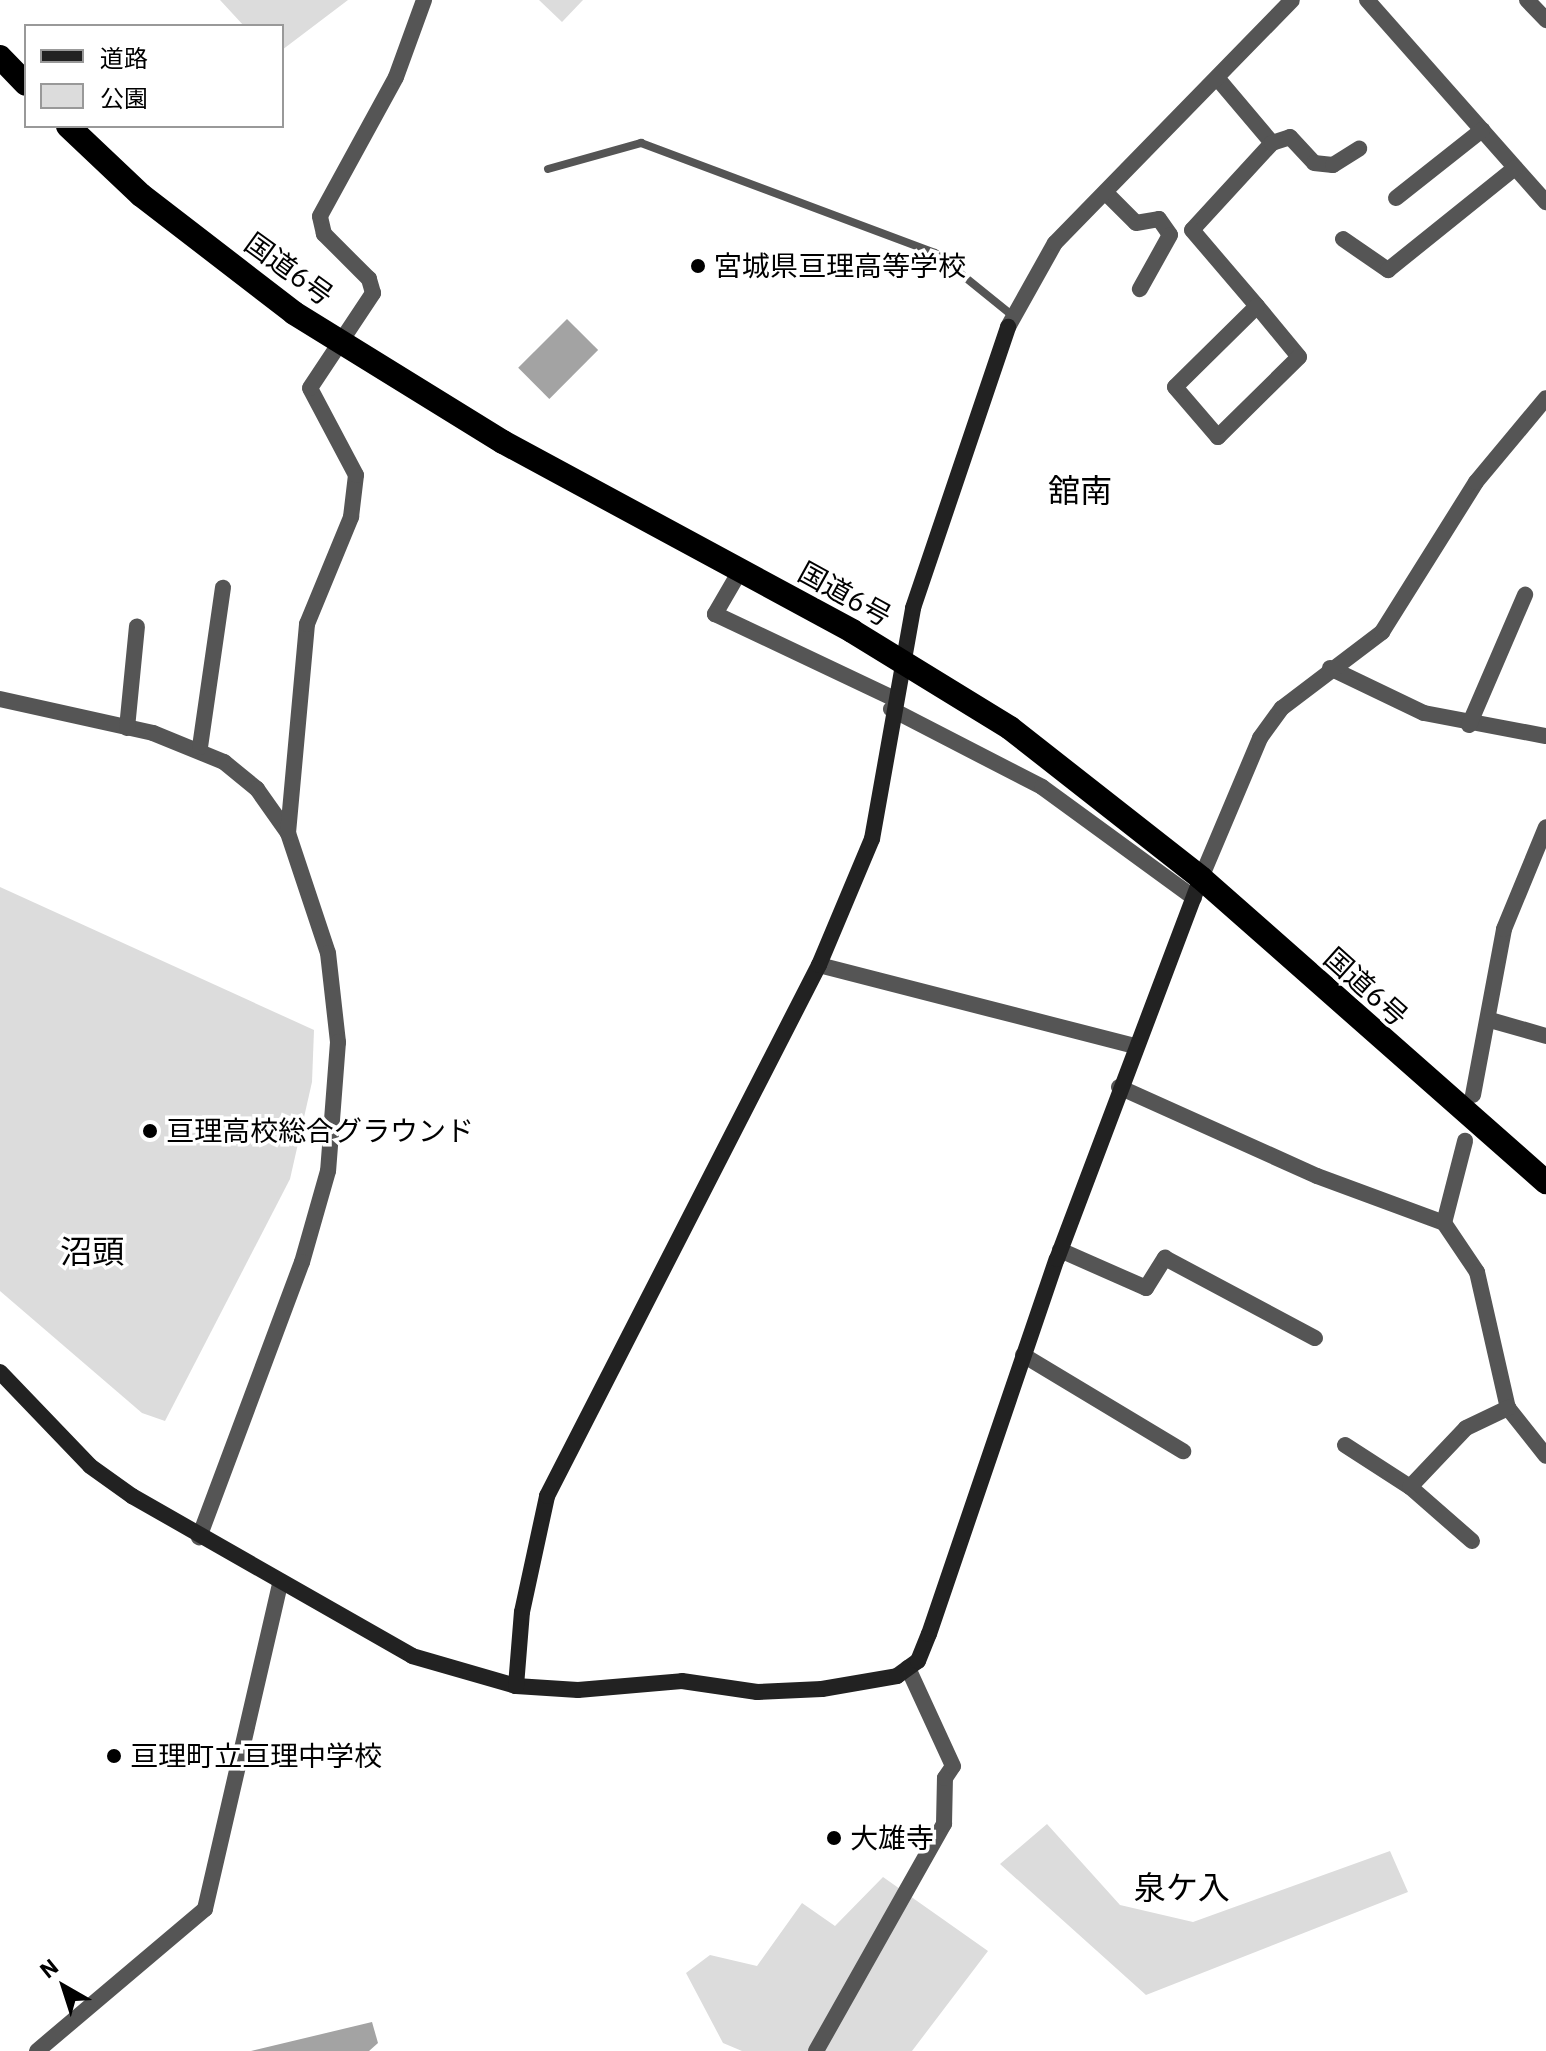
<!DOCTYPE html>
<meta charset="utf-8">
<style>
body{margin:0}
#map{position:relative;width:1546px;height:2051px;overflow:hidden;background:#fff;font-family:"IBM Plex Sans","Noto Sans JP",sans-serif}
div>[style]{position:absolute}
.green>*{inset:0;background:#dcdcdc}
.water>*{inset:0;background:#a3a3a3;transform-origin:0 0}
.lane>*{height:8px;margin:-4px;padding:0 4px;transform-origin:4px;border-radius:4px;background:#555}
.street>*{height:16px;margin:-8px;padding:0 8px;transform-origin:8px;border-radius:8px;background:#555}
.secondary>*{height:16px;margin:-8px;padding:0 8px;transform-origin:8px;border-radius:8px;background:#222}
.highway>*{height:24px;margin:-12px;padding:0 12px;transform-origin:12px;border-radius:12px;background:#000}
.dots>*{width:22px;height:22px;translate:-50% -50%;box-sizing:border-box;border:4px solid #fff;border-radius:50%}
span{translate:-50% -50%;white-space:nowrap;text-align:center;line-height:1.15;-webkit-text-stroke:7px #fff;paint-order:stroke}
.poi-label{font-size:28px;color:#000}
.left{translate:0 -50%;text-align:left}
.street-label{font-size:28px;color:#000}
.quarter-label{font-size:32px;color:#000}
.legend{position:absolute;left:24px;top:24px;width:260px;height:104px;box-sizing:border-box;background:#fff;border:2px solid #999;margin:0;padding:10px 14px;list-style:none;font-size:24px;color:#000}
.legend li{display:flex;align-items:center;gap:16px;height:40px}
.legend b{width:40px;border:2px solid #999}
.north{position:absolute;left:24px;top:1947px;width:80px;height:80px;-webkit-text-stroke:6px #fff;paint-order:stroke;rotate:321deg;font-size:22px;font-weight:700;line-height:32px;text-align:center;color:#000}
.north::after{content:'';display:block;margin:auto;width:28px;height:36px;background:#000;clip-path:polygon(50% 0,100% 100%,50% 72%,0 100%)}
</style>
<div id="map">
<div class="green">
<div style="clip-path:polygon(220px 0,348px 0,282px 50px,282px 26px,244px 26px)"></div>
<div style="clip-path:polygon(539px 0,583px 0,562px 22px)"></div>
<div style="clip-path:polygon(0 887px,314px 1030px,312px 1082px,290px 1179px,165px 1421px,142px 1413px,0 1291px)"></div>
<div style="clip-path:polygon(1047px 1824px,1120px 1905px,1193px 1922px,1390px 1851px,1408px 1892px,1146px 1995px,1000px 1864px)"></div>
<div style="clip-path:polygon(883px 1877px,988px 1951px,912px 2051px,742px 2051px,723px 2043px,686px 1973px,710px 1955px,757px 1966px,802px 1903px,835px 1926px)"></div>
</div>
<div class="water">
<div style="left:567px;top:319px;width:44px;height:69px;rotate:45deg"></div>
<div style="clip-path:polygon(372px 2022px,378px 2043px,369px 2051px,251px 2051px)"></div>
</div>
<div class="lane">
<div style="left:548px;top:169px;width:97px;rotate:-15.6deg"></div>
<div style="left:641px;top:143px;width:314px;rotate:20.5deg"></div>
<div style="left:935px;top:253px;width:100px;rotate:38.9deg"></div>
</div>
<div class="street">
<div style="left:1367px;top:0;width:270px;rotate:48.5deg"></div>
<div style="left:1527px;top:0;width:28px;rotate:46deg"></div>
<div style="left:1218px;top:79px;width:84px;rotate:49.8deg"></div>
<div style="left:1272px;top:143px;width:118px;rotate:132.6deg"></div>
<div style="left:1192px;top:230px;width:100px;rotate:49.5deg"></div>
<div style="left:1257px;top:306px;width:66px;rotate:50.5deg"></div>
<div style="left:1299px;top:357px;width:114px;rotate:135.4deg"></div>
<div style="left:1218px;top:437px;width:66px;rotate:-130.7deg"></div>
<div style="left:1175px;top:387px;width:115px;rotate:-44.6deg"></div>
<div style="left:1272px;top:143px;width:19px;rotate:-18deg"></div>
<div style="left:1290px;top:137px;width:35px;rotate:47deg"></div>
<div style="left:1314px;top:163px;width:19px;rotate:6deg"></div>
<div style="left:1333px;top:165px;width:31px;rotate:-32deg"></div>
<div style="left:1106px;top:193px;width:42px;rotate:45deg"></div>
<div style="left:1136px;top:223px;width:23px;rotate:-10deg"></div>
<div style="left:1159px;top:219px;width:19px;rotate:55deg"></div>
<div style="left:1170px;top:235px;width:62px;rotate:119.1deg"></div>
<div style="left:1396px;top:198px;width:110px;rotate:-38.3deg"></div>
<div style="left:1343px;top:239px;width:55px;rotate:34.6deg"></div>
<div style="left:1388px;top:270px;width:163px;rotate:-38.8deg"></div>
<div style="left:1008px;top:327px;width:96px;rotate:-60.8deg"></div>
<div style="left:1055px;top:243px;width:339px;rotate:-45.7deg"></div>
<div style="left:740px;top:571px;width:50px;rotate:120.2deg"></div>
<div style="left:715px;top:614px;width:197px;rotate:25.3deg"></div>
<div style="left:1330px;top:668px;width:104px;rotate:25.6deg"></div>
<div style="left:1424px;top:713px;width:124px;rotate:10.7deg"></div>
<div style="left:0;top:699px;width:157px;rotate:12.5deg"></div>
<div style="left:153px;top:733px;width:77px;rotate:22.2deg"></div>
<div style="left:224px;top:762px;width:43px;rotate:39.3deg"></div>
<div style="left:257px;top:789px;width:54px;rotate:54.8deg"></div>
<div style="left:288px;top:833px;width:126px;rotate:71.6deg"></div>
<div style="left:328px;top:953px;width:90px;rotate:83.6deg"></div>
<div style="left:338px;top:1042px;width:129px;rotate:94.4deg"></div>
<div style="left:328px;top:1171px;width:95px;rotate:105.9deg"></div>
<div style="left:302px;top:1262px;width:294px;rotate:110.5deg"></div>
<div style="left:891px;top:709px;width:170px;rotate:27.3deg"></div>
<div style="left:1042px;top:787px;width:188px;rotate:36.1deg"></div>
<div style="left:1469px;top:725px;width:142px;rotate:-66.7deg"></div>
<div style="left:127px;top:728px;width:102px;rotate:-84.4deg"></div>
<div style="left:200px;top:747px;width:161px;rotate:-81.8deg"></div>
<div style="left:288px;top:833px;width:210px;rotate:-84.8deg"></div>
<div style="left:307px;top:624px;width:116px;rotate:-67.6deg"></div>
<div style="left:351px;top:517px;width:42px;rotate:-83.2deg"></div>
<div style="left:356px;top:475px;width:98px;rotate:-117.9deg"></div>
<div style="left:310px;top:388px;width:114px;rotate:-56.4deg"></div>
<div style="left:373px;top:293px;width:15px;rotate:-106deg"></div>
<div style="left:369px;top:279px;width:64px;rotate:-135deg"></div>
<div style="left:324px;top:234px;width:18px;rotate:-103deg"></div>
<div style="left:320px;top:216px;width:158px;rotate:-61.3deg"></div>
<div style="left:396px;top:77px;width:82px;rotate:-70deg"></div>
<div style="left:1201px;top:878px;width:152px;rotate:-67.1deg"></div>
<div style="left:1260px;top:738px;width:37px;rotate:-54deg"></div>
<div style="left:1282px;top:708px;width:126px;rotate:-37.2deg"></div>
<div style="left:1382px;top:632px;width:177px;rotate:-57.9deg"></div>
<div style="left:1476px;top:482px;width:109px;rotate:-50.2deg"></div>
<div style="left:819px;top:965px;width:326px;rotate:14.4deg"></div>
<div style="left:1490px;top:1020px;width:58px;rotate:15.9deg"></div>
<div style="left:1119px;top:1087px;width:217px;rotate:24.2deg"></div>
<div style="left:1317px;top:1176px;width:135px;rotate:20.3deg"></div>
<div style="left:1444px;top:1223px;width:59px;rotate:56deg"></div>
<div style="left:1477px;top:1272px;width:139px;rotate:77.2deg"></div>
<div style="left:1508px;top:1408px;width:61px;rotate:51.6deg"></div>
<div style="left:1473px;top:1095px;width:169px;rotate:-79.4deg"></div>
<div style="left:1504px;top:929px;width:110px;rotate:-67.6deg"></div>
<div style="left:1444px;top:1223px;width:85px;rotate:-75.6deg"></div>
<div style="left:1060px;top:1250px;width:94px;rotate:23.8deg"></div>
<div style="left:1146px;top:1288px;width:36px;rotate:-58deg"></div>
<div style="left:1165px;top:1258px;width:170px;rotate:28.1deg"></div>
<div style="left:1023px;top:1355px;width:187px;rotate:31deg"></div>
<div style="left:1345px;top:1445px;width:77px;rotate:32.9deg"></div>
<div style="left:1472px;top:1541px;width:82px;rotate:-138.9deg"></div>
<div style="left:1410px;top:1487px;width:81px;rotate:-46.5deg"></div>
<div style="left:1466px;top:1428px;width:47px;rotate:-25.5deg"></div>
<div style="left:37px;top:2051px;width:220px;rotate:-40.2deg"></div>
<div style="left:205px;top:1909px;width:334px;rotate:-77deg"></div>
<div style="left:816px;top:2051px;width:261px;rotate:-60.6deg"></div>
<div style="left:944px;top:1824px;width:46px;rotate:-88.8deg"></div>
<div style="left:945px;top:1778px;width:14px;rotate:-56deg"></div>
<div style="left:953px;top:1766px;width:108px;rotate:-114.7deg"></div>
</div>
<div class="secondary">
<div style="left:0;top:1372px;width:130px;rotate:46.2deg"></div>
<div style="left:90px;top:1466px;width:52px;rotate:35.5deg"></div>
<div style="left:132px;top:1496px;width:322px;rotate:29.7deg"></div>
<div style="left:412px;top:1656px;width:108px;rotate:16.1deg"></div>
<div style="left:516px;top:1686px;width:62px;rotate:3.7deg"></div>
<div style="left:578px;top:1690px;width:104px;rotate:-4.9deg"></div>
<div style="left:682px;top:1681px;width:76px;rotate:8.3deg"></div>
<div style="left:757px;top:1692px;width:65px;rotate:-2.6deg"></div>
<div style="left:822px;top:1689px;width:76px;rotate:-9.8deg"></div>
<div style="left:897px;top:1676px;width:26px;rotate:-36deg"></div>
<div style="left:918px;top:1661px;width:29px;rotate:-68deg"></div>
<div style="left:929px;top:1634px;width:396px;rotate:-71.2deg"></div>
<div style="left:1057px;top:1259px;width:407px;rotate:-69.3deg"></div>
<div style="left:516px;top:1686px;width:74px;rotate:-85.4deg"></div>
<div style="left:522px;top:1612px;width:119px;rotate:-77.8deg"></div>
<div style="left:547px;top:1496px;width:597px;rotate:-62.88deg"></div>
<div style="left:819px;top:965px;width:137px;rotate:-67.2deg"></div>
<div style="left:872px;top:839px;width:235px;rotate:-79.9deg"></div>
<div style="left:913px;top:608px;width:297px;rotate:-71.3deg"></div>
</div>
<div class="highway">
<div style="left:0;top:57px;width:37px;rotate:46deg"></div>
<div style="left:68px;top:126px;width:100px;rotate:43.4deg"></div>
<div style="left:141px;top:195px;width:193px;rotate:37.6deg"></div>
<div style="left:294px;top:313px;width:246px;rotate:31.7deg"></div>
<div style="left:503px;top:442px;width:397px;rotate:28.4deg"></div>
<div style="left:852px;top:631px;width:185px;rotate:31.5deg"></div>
<div style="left:1010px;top:728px;width:243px;rotate:38.1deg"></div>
<div style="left:1201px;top:878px;width:460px;rotate:41.4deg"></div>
</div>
<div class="dots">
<div style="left:698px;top:266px;background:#000"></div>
<div style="left:150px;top:1131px;background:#000"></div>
<div style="left:114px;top:1756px;background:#000"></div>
<div style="left:834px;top:1838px;background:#000"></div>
</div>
<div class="poi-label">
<span class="left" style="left:714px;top:266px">宮城県亘理高等学校</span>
<span class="left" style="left:166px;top:1131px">亘理高校総合グラウンド</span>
<span class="left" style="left:130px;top:1756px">亘理町立亘理中学校</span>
<span class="left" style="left:850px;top:1838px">大雄寺</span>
</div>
<div class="street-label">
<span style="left:289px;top:269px;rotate:36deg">国道6号</span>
<span style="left:845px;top:594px;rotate:29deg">国道6号</span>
<span style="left:1366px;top:987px;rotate:42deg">国道6号</span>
</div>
<div class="quarter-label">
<span style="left:1080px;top:490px">舘南</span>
<span style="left:92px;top:1251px">沼頭</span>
<span style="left:1182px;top:1887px">泉ケ入</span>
</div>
<ul class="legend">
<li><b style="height:10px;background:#222"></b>道路</li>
<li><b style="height:22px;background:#dcdcdc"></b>公園</li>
</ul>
<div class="north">N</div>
</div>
